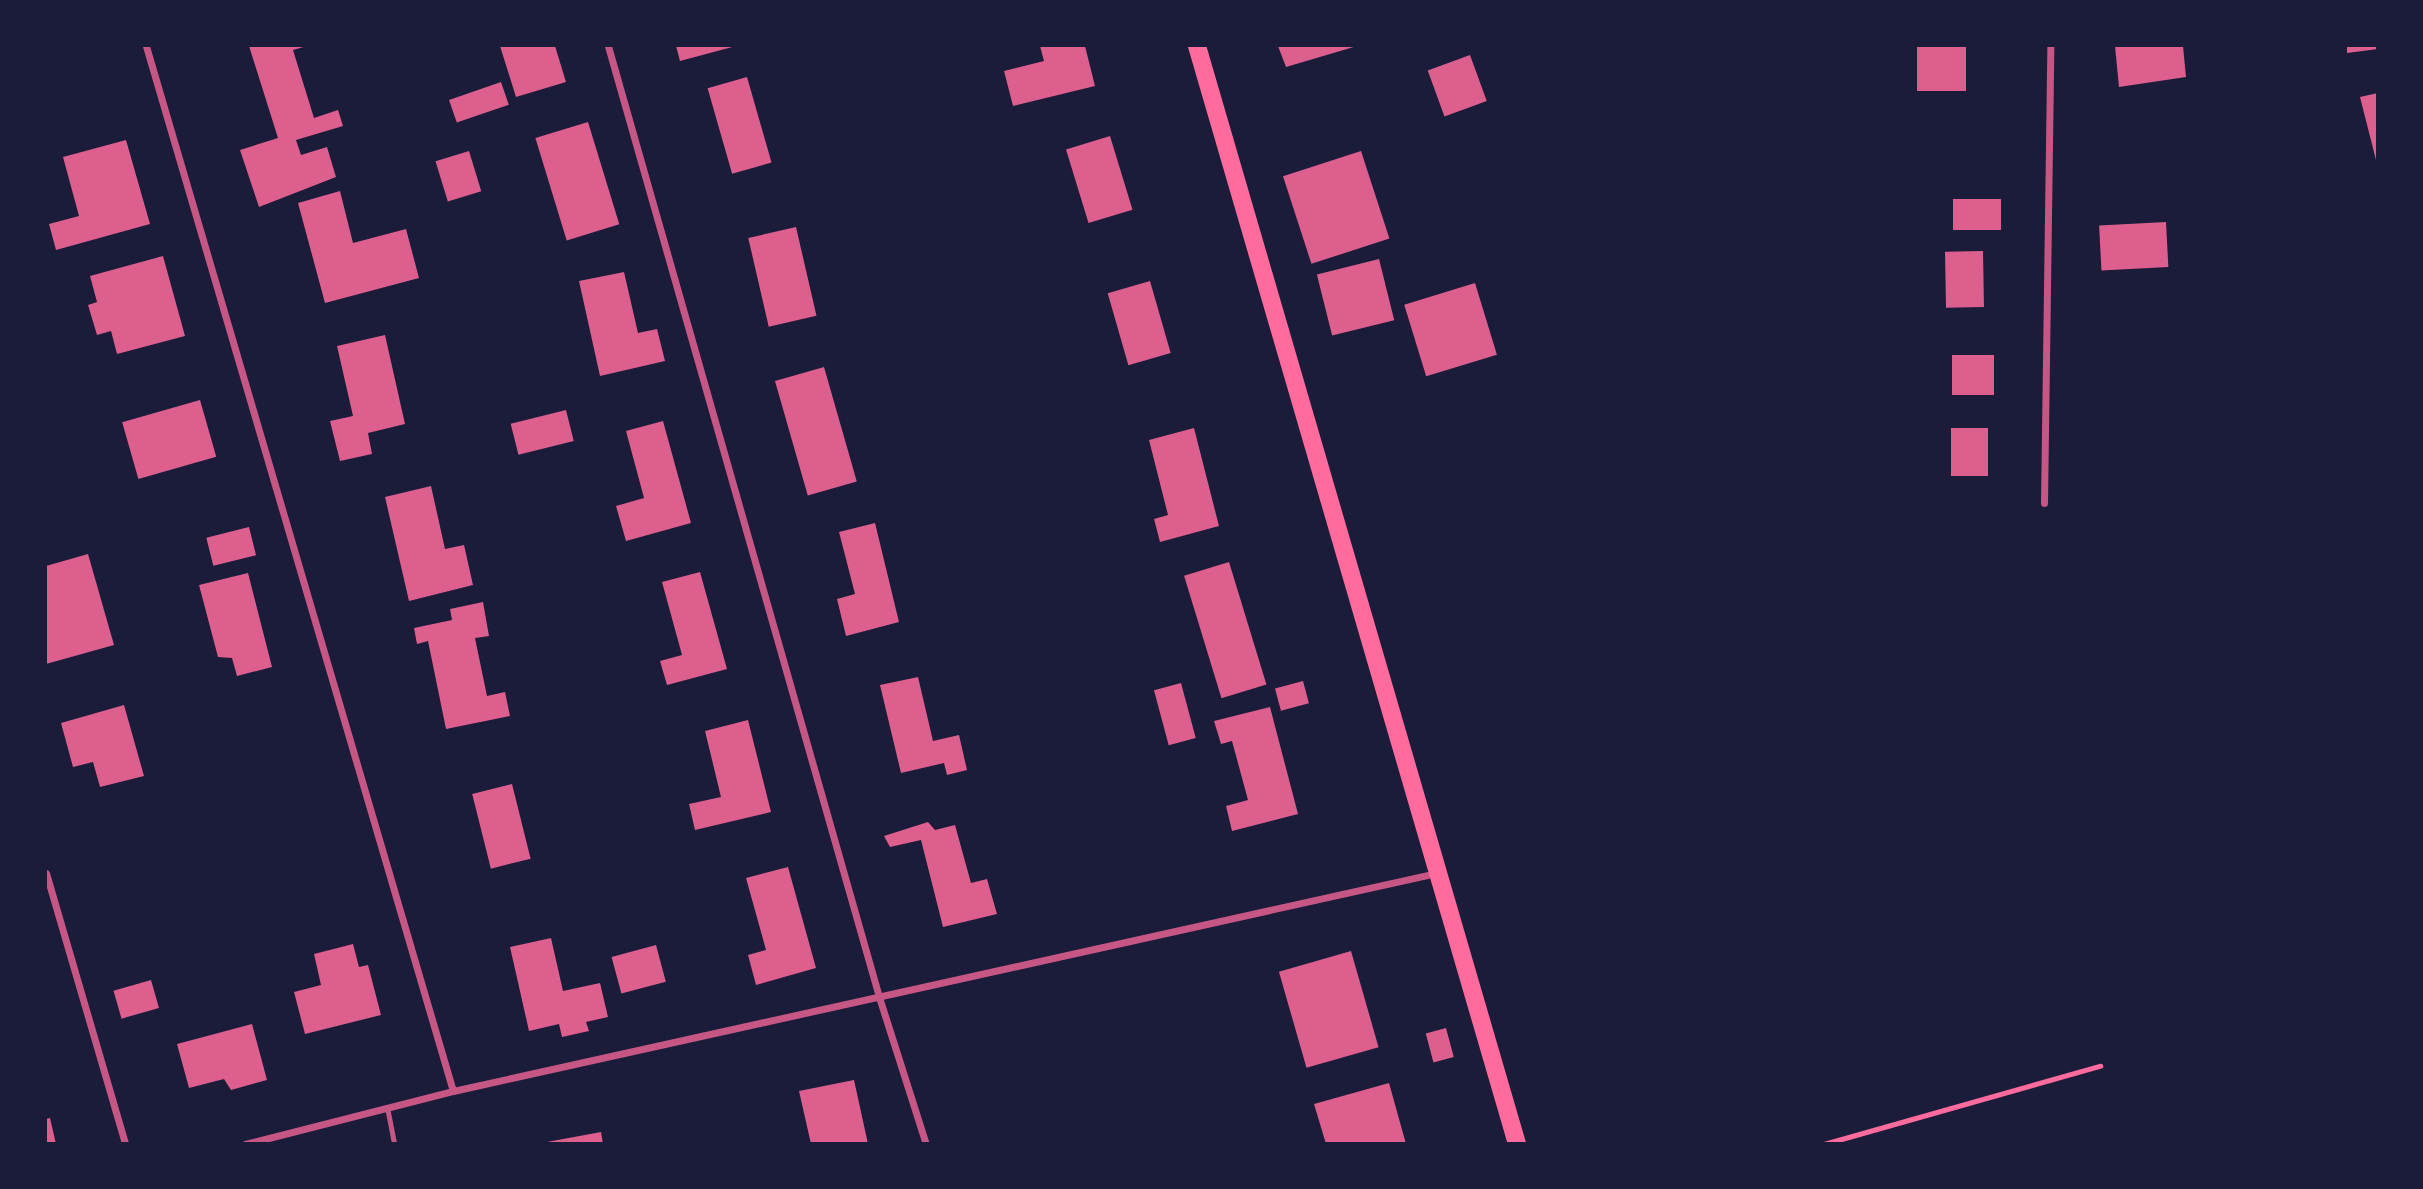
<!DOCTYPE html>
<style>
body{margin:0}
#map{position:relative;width:2423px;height:1189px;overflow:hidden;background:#1b1b3a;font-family:Commissioner,sans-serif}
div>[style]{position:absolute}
.building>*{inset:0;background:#dd5f8e;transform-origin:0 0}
.path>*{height:4.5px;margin:-2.25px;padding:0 2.25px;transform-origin:2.25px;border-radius:2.25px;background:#ff6b9d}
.service>*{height:5px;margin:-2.5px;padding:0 2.5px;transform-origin:2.5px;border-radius:2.5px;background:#c65784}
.minor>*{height:7px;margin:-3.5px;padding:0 3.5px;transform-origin:3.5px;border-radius:3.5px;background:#c65784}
.primary>*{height:18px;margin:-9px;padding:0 9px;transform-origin:9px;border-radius:9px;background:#ff6b9d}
span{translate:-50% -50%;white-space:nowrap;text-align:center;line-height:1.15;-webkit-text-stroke:5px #1b1b3a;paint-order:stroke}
.frame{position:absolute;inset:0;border:47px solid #1b1b3a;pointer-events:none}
</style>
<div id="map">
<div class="building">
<div style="clip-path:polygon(249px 46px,307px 46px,293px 50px,314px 118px,338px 110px,343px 126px,296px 140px,301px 155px,327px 147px,336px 177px,259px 207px,240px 150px,278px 138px)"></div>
<div style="clip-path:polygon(500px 46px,555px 46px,566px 82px,516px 97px)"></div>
<div style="clip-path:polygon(676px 46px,736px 46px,680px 61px)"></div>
<div style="clip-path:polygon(1040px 46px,1085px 46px,1095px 86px,1013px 106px,1004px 71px,1044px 61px)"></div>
<div style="clip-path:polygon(1278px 46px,1357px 46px,1286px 67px)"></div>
<div style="left:1917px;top:46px;width:49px;height:45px"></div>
<div style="clip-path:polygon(2115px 46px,2183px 46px,2186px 77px,2119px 87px)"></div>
<div style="clip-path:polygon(2347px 46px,2378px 46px,2378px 49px,2347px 53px)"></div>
<div style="left:1470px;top:55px;width:49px;height:45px;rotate:70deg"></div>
<div style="left:747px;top:77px;width:89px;height:41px;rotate:74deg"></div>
<div style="left:501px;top:82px;width:24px;height:55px;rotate:71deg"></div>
<div style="clip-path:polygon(2378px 93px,2378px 164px,2377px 164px,2360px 97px)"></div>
<div style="left:588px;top:122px;width:107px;height:55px;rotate:73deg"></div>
<div style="left:1110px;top:136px;width:77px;height:46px;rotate:73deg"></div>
<div style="clip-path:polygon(126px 140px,150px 224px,56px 250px,49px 224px,79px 216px,63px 157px)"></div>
<div style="left:469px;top:151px;width:42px;height:35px;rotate:73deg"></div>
<div style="left:1361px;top:151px;width:92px;height:82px;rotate:72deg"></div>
<div style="clip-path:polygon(340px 191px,353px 243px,406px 229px,419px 278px,325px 303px,298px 203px)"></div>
<div style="left:2001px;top:199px;width:31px;height:48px;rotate:90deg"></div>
<div style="left:2166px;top:222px;width:45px;height:67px;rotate:87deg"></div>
<div style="left:796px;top:227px;width:91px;height:49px;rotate:77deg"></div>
<div style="left:1983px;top:251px;width:56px;height:38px;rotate:89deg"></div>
<div style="clip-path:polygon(163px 256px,185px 336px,117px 354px,111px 331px,97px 335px,88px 305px,97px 302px,90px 276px)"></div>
<div style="left:1379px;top:259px;width:63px;height:64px;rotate:76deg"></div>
<div style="clip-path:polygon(624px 272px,638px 333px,657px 329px,665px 361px,600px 376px,579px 281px)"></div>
<div style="left:1150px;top:281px;width:75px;height:44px;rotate:74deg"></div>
<div style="left:1475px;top:283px;width:75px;height:74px;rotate:73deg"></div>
<div style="clip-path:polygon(385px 335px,405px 424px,368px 433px,372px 454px,340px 461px,330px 421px,353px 416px,337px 346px)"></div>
<div style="left:1994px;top:355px;width:40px;height:42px;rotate:90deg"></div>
<div style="left:824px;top:367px;width:119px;height:51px;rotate:74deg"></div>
<div style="left:200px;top:400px;width:59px;height:81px;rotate:74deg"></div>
<div style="left:566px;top:410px;width:32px;height:57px;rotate:76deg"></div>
<div style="clip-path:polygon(663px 421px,691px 523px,626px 541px,616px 506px,644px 498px,626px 431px)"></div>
<div style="clip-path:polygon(1194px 428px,1219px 526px,1160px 542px,1154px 519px,1168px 515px,1149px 440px)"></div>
<div style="left:1988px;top:428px;width:48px;height:37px;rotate:90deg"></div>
<div style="clip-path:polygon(431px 486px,445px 549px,464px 545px,473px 585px,409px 601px,385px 497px)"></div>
<div style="clip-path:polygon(875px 523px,899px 622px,846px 636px,837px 599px,855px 594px,839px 532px)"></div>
<div style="left:249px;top:527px;width:29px;height:44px;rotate:76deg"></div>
<div style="clip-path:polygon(88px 554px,114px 645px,46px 664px,46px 566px)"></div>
<div style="left:1229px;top:562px;width:128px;height:47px;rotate:73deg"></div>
<div style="clip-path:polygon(700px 572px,727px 669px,667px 685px,660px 661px,682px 655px,662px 582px)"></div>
<div style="clip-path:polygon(248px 573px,272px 667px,237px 676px,232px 658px,218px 657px,199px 585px)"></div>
<div style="clip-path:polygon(483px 602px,489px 636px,475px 638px,487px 696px,505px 692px,510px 716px,446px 729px,428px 641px,417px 644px,414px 628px,452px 620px,450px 609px)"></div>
<div style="clip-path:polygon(918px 677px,933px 741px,959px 735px,967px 770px,947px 775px,944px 763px,901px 773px,880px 685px)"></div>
<div style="left:1303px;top:681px;width:23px;height:29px;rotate:75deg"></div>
<div style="left:1181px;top:683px;width:57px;height:28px;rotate:75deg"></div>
<div style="clip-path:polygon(124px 705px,144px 776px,100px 787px,93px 762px,73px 767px,61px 723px)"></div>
<div style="clip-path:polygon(1270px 707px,1298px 814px,1232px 831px,1226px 806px,1248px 800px,1232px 741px,1221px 744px,1214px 721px)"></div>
<div style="clip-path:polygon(748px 720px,771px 812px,695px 830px,689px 804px,721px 797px,705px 731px)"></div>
<div style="left:512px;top:784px;width:77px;height:41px;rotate:76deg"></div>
<div style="clip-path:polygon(928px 822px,935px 830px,955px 825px,971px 883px,987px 879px,997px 914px,943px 927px,921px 840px,890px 847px,884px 836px)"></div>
<div style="clip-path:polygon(788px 867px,816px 968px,756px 985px,748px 955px,766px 950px,746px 878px)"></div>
<div style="clip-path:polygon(551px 938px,563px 991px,600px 983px,608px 1017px,586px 1022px,589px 1031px,562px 1037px,559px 1024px,529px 1031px,510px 947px)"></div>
<div style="clip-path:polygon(353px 944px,359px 967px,368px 965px,381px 1015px,305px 1034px,294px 992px,321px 985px,314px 954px)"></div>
<div style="left:656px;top:945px;width:38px;height:46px;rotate:75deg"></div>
<div style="left:1351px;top:951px;width:100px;height:75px;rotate:74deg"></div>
<div style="left:151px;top:980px;width:29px;height:39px;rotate:74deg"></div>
<div style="clip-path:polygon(252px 1024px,267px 1080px,231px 1090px,224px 1079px,189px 1088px,177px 1044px)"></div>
<div style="left:1446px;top:1028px;width:30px;height:21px;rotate:75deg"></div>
<div style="clip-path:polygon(854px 1080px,868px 1144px,811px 1144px,799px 1091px)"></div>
<div style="clip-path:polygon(1389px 1083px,1406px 1144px,1326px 1144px,1314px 1104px)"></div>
<div style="clip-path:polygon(50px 1118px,56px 1144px,46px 1144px,46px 1119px)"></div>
<div style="clip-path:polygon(601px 1132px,603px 1144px,547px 1144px,547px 1142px)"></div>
</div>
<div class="path">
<div style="left:1824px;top:1144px;width:287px;rotate:-15.8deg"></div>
</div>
<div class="service">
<div style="left:387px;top:1107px;width:38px;rotate:79deg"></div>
</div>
<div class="minor">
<div style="left:146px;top:46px;width:1089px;rotate:73.63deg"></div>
<div style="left:608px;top:46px;width:989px;rotate:74.09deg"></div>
<div style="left:879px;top:997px;width:154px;rotate:72.3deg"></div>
<div style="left:2044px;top:503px;width:457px;rotate:-89.2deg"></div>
<div style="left:46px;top:873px;width:282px;rotate:73.7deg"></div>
<div style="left:245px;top:1144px;width:215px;rotate:-14.3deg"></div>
<div style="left:453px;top:1091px;width:1007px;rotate:-12.5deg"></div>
</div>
<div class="primary">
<div style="left:1197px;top:46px;width:1144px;rotate:73.75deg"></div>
</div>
<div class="frame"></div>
</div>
